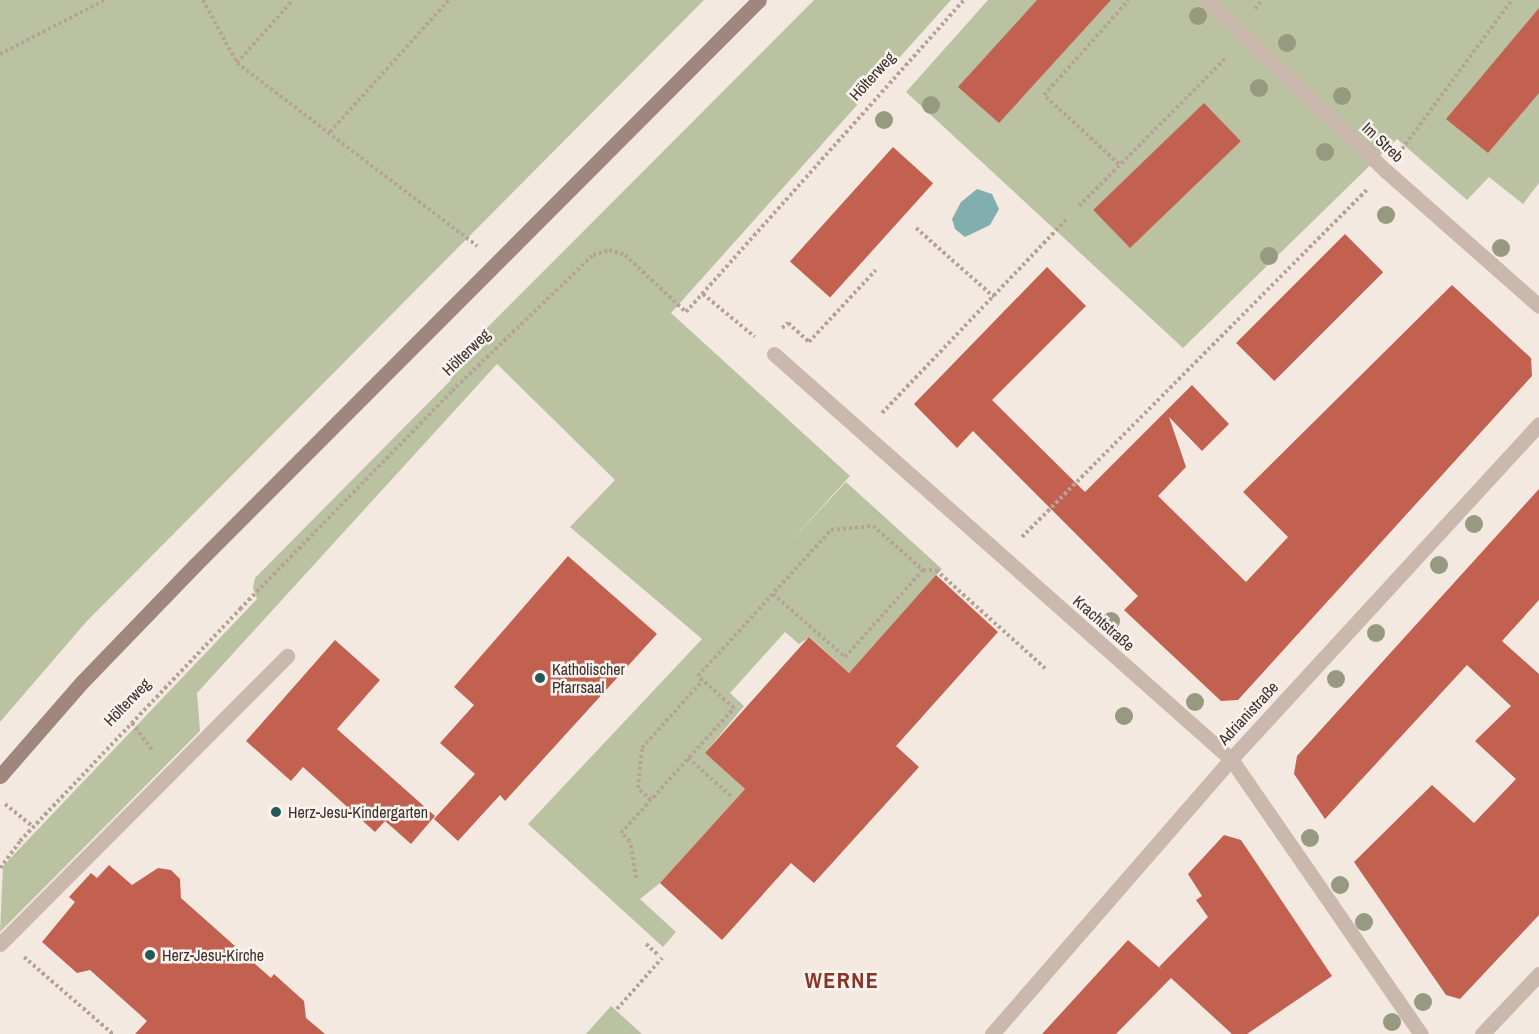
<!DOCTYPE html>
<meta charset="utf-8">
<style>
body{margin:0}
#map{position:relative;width:1539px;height:1034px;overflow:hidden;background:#f3e9e1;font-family:"Archivo Narrow",sans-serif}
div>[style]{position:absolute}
.green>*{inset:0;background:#bac2a1}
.water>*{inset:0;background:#81afad}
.building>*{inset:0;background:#c26150;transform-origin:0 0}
.path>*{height:4px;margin-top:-2px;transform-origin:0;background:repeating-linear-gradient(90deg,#b7a297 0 3px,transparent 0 6px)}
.lane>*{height:15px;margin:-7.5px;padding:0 7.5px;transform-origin:7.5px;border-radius:7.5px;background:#cbb8ad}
.street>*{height:15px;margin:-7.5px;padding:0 7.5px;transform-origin:7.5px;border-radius:7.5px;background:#cbb8ad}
.secondary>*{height:15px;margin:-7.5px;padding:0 7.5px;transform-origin:7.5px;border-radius:7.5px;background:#9f877e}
.trees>*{width:18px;height:18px;margin:-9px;border-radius:50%;background:#979980}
.dots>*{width:16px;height:16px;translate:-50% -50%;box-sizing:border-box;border:3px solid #faf3ee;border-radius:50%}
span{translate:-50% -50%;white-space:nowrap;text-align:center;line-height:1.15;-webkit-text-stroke:5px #faf3ee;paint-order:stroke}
.street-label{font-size:16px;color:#3a2f2b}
.poi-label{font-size:16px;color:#3a2f2b}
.left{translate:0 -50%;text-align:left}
.district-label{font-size:22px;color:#863527;font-weight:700;letter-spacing:1.5px}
</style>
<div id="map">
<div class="green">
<div style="clip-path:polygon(0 0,704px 0,87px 621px,0 722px)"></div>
<div style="clip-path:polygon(814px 0,951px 0,671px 313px,850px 476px,790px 542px,846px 482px,942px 569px,849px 673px,810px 637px,799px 644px,785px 632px,730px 693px,744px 706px,705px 753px,745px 789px,660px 883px,640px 899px,676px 932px,663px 947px,528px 824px,702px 639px,570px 527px,615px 480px,497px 364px,197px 693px,200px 731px,0 932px,3px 866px,257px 599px,253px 588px,255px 578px,451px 380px,445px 370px)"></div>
<div style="clip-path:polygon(988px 0,1539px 0,1539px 183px,1523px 204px,1489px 177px,1467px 200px,1397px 139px,1183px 348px,906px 92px)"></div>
<div style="clip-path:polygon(611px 1006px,642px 1034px,586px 1034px)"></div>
</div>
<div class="water">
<div style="clip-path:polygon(977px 189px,992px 194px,999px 209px,990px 225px,965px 237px,955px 229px,952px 219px,961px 202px)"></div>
</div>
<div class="building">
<div style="clip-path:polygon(1037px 0,1111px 0,999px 123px,958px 87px)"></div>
<div style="clip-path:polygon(1539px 8px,1539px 93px,1488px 153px,1446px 119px)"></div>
<div style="left:1204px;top:103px;width:53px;height:154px;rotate:46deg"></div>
<div style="left:893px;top:147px;width:54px;height:154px;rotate:42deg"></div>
<div style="left:1345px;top:234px;width:54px;height:154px;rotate:45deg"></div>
<div style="clip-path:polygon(1047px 267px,1086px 306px,992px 400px,1085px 492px,1192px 385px,1229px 424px,1202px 451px,1169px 417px,1186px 467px,1158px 496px,1246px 582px,1288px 537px,1243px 492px,1452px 285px,1531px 358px,1532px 376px,1238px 700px,1221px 701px,1124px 610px,1138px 596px,973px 431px,957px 448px,914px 404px)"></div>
<div style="clip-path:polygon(1539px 489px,1539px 600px,1502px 641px,1539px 674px,1539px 915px,1460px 999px,1446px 995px,1354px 862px,1432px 785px,1474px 823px,1516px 779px,1475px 741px,1511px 706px,1467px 665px,1325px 819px,1294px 774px,1297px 756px)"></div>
<div style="clip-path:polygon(568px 556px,657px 634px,505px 801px,500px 795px,458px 841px,434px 819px,475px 774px,440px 743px,474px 705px,454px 687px)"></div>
<div style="clip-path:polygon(936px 575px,998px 632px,896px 746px,919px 767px,814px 883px,791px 863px,722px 940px,660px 883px,745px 789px,705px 753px,809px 637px,849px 673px)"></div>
<div style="clip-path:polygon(335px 640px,380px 680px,337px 729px,435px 816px,411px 844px,385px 821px,375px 832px,303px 767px,291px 781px,246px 741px)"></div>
<div style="clip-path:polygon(1224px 835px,1241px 840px,1332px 976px,1247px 1034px,1232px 1034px,1171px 978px,1116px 1034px,1042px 1034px,1128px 940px,1163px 971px,1159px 967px,1208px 917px,1196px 900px,1202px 896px,1188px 874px)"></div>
<div style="clip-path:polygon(109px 865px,132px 885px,158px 868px,171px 870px,180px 879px,181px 898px,271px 978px,274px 974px,304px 1001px,306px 1018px,325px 1034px,135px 1034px,147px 1021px,90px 970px,77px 973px,42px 942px,75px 902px,69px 897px,91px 873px,97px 878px)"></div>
</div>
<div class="path">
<div style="left:203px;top:0;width:72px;rotate:61.6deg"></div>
<div style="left:237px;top:63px;width:84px;rotate:-48.4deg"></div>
<div style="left:1255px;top:9px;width:11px;rotate:-52deg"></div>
<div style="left:0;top:54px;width:118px;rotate:-27.2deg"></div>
<div style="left:237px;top:63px;width:302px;rotate:37.3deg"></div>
<div style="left:330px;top:132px;width:178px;rotate:-48deg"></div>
<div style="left:1402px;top:149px;width:185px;rotate:-53.6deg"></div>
<div style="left:1119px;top:164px;width:102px;rotate:-137.4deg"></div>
<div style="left:1044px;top:95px;width:127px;rotate:-48.2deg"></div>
<div style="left:1079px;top:206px;width:209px;rotate:-45.2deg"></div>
<div style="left:916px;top:228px;width:104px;rotate:41.5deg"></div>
<div style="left:703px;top:294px;width:67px;rotate:39.6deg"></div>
<div style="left:782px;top:328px;width:8px;rotate:-40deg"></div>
<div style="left:788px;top:323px;width:28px;rotate:42deg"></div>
<div style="left:809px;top:342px;width:98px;rotate:-47.1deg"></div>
<div style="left:882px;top:413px;width:269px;rotate:-46.4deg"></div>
<div style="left:1022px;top:537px;width:491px;rotate:-45.2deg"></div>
<div style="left:773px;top:594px;width:96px;rotate:41.2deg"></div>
<div style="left:845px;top:657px;width:117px;rotate:-48.1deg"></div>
<div style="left:132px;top:723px;width:35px;rotate:53deg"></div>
<div style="left:688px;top:758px;width:59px;rotate:41.6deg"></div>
<div style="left:651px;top:800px;width:18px;rotate:-137deg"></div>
<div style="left:638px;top:788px;width:40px;rotate:-84.3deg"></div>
<div style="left:642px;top:748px;width:91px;rotate:-48.1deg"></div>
<div style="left:5px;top:804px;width:36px;rotate:39deg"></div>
<div style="left:0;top:868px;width:34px;rotate:-53deg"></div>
<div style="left:20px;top:841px;width:320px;rotate:-46.5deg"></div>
<div style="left:240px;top:609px;width:304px;rotate:-45.8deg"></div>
<div style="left:452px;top:391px;width:196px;rotate:-44deg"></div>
<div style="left:593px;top:255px;width:17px;rotate:-17deg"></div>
<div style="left:609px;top:250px;width:17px;rotate:17deg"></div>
<div style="left:625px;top:255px;width:83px;rotate:43.1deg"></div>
<div style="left:686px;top:312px;width:418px;rotate:-48.3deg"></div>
<div style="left:636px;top:878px;width:37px;rotate:-99deg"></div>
<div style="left:630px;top:841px;width:12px;rotate:-138deg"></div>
<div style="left:621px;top:833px;width:169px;rotate:-47.9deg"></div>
<div style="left:734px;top:708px;width:48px;rotate:-138.4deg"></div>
<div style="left:698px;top:676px;width:197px;rotate:-47.7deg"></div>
<div style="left:831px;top:530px;width:42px;rotate:-5.4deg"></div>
<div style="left:873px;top:526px;width:67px;rotate:41.3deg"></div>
<div style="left:923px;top:570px;width:13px"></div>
<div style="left:936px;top:570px;width:149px;rotate:42deg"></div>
<div style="left:646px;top:944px;width:15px;rotate:42deg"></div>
<div style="left:24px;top:957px;width:118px;rotate:40.9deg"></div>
<div style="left:617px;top:1009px;width:68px;rotate:-48.6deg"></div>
</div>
<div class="lane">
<div style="left:0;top:944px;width:407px;rotate:-45.1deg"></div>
</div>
<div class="street">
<div style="left:1207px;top:0;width:248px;rotate:43.7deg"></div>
<div style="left:1386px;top:171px;width:204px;rotate:41.4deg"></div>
<div style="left:774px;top:354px;width:611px;rotate:41.55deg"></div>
<div style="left:1231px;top:759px;width:334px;rotate:55.4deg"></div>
<div style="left:992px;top:1034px;width:364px;rotate:-49deg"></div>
<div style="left:1231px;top:759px;width:455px;rotate:-47.4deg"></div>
<div style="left:1482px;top:1034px;width:83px;rotate:-46.5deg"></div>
</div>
<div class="secondary">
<div style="left:0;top:776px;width:125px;rotate:-48.9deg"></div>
<div style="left:82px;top:682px;width:163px;rotate:-46deg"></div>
<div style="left:195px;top:565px;width:798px;rotate:-45.05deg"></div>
</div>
<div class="trees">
<div style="left:1198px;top:16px"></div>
<div style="left:1287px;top:43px"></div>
<div style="left:1259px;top:88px"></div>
<div style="left:1342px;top:96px"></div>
<div style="left:931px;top:105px"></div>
<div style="left:884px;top:120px"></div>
<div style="left:1325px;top:152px"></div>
<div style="left:1386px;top:215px"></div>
<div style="left:1501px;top:248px"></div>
<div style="left:1269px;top:256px"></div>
<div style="left:1474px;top:524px"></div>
<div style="left:1439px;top:565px"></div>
<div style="left:1111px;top:621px"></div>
<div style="left:1376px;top:633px"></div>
<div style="left:1336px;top:679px"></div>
<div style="left:1195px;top:702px"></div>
<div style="left:1124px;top:716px"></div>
<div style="left:1310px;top:838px"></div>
<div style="left:1340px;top:885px"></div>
<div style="left:1364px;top:922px"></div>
<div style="left:1423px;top:1002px"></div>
<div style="left:1392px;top:1022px"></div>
</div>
<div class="dots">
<div style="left:540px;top:678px;background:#225a59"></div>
<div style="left:276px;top:812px;background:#225a59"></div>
<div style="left:150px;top:955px;background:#225a59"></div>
</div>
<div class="street-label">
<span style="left:872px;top:76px;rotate:-48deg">Hölterweg</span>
<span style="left:1383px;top:142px;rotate:43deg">Im Streb</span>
<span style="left:466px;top:352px;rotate:-44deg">Hölterweg</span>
<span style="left:1104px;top:623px;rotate:41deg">Krachtstraße</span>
<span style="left:127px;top:702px;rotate:-46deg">Hölterweg</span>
<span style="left:1248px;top:713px;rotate:-47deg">Adrianistraße</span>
</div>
<div class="poi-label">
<span class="left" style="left:552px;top:678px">Katholischer<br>Pfarrsaal</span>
<span class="left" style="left:288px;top:812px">Herz-Jesu-Kindergarten</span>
<span class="left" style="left:162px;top:955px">Herz-Jesu-Kirche</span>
</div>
<div class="district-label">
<span style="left:842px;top:981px">WERNE</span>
</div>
</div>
